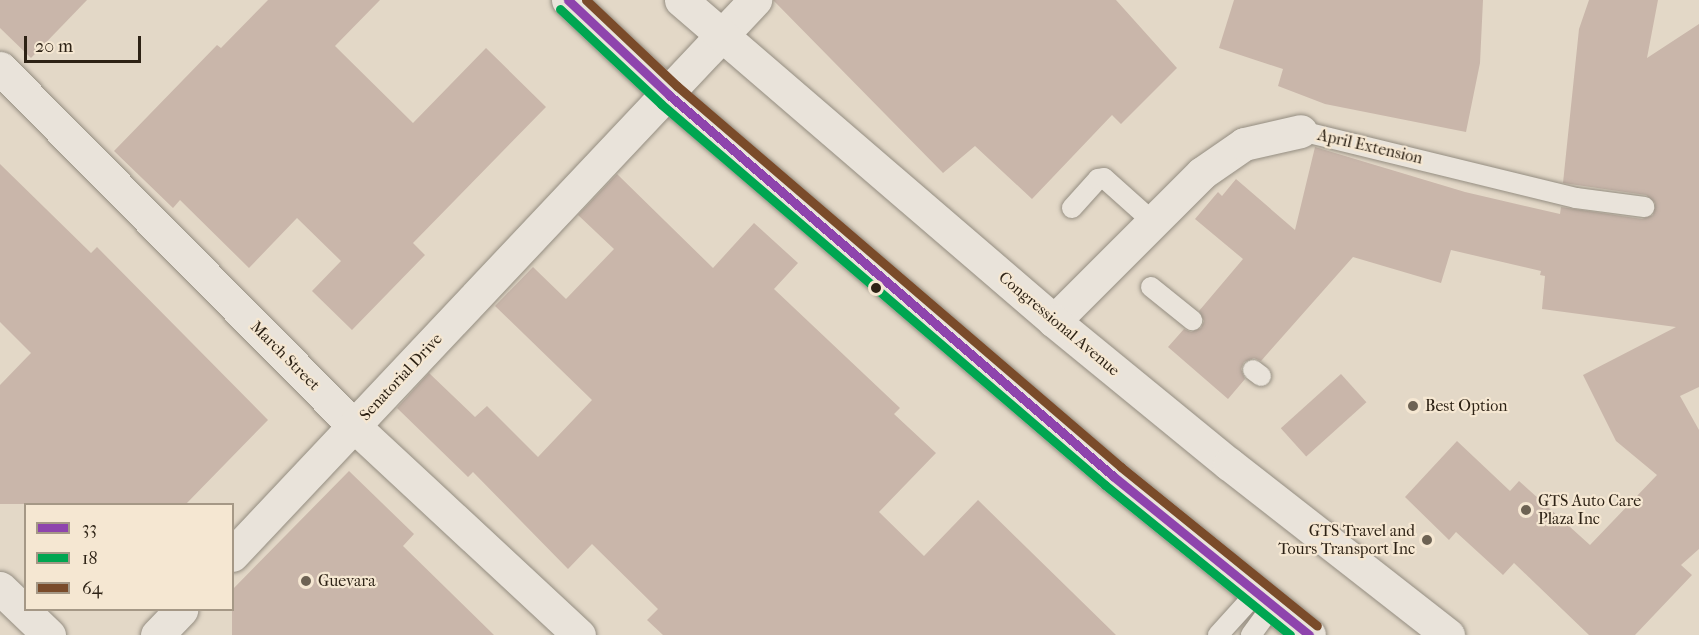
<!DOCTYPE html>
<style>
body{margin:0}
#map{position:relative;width:1699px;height:635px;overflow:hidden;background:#e3d8c7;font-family:"IM FELL French Canon",serif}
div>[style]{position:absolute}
.building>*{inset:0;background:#c9b6aa;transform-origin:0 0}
.roads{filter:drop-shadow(0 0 2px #948d81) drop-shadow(0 0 2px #948d81)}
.service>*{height:20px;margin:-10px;padding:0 10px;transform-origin:10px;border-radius:10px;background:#e9e3da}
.minor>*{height:33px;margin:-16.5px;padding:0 16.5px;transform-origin:16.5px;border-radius:16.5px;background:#e9e3da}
.secondary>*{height:33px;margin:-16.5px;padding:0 16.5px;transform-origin:16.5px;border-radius:16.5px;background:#e9e3da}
.bus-1>*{height:9px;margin:-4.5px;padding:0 4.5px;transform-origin:4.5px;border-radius:4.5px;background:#8e44ad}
.bus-2>*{height:9px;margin:-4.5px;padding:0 4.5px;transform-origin:4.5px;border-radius:4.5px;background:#00a651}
.bus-3>*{height:9px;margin:-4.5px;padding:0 4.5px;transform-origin:4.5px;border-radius:4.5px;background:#7a4b2a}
.dots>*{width:16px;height:16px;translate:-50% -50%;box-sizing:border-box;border:3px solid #f5e7d2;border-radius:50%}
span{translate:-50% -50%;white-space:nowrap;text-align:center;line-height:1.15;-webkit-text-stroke:4.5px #f5e7d2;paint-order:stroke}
.street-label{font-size:16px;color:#2d2215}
.poi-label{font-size:16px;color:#2d2215}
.left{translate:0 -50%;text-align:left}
.right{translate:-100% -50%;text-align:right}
.legend{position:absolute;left:24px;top:503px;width:210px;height:108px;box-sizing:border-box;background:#f5e7d2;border:2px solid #a59886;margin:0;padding:8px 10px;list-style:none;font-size:18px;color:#2d2215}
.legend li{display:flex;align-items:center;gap:12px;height:30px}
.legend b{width:30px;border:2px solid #a59886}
.scale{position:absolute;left:24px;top:36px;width:117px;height:27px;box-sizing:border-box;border:3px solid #2d2215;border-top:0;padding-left:8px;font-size:18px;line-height:21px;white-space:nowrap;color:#2d2215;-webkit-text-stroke:4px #f5e7d2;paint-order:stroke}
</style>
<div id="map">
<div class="building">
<div style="clip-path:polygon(0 0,87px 0,31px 58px,0 28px)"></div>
<div style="clip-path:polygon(268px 0,380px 0,335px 46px,413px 123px,486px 48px,546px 107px,413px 243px,425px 255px,352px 330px,312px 291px,341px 261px,297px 218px,249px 268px,180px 200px,173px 208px,114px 151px,217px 45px,221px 48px)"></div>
<div style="clip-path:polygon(773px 0,1116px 0,1177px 68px,1121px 124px,1112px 115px,1032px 199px,975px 146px,943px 173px)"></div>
<div style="clip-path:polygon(1234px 0,1483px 0,1480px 63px,1466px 132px,1325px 104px,1278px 86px,1283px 69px,1219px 48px)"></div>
<div style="clip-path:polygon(1589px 0,1658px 0,1647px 58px,1699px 24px,1699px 387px,1680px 396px,1699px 430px,1699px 549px,1681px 565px,1692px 575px,1635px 635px,1589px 635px,1514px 563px,1503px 575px,1456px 532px,1449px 540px,1405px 497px,1457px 441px,1510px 491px,1519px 481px,1590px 545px,1657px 475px,1616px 441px,1583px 375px,1676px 327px,1542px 309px,1545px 276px,1540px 275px,1541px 271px,1451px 250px,1441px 283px,1353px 257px,1261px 361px,1254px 358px,1244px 362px,1241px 369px,1245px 379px,1228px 399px,1168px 347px,1184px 329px,1191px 332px,1201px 328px,1204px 321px,1199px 311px,1243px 259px,1195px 219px,1218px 192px,1222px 196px,1236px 179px,1295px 230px,1315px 147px,1465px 192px,1560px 214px,1561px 207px,1642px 219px,1653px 215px,1655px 203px,1646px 195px,1563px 183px,1579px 29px)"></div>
<div style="clip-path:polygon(0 164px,91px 253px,97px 247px,268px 420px,186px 504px,0 504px,0 385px,31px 353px,0 322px)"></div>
<div style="clip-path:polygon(617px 174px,713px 268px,754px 223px,798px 263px,774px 289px,900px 408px,894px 414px,936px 453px,879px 512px,924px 556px,978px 500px,1116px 635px,663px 635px,647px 620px,658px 609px,592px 544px,568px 569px,473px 472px,468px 477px,397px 408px,429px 373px,475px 417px,487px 406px,538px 457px,592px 400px,495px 306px,533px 267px,566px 299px,614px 249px,578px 215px)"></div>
<div style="left:1341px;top:374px;width:38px;height:81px;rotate:48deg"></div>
<div style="clip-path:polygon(349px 471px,414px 534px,403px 546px,494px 635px,232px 635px,232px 590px)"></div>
</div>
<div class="roads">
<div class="service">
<div style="left:1301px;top:131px;width:283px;rotate:13.7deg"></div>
<div style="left:1576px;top:198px;width:69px;rotate:7.5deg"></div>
<div style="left:1072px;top:208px;width:39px;rotate:-48deg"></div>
<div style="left:1098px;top:179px;width:6px;rotate:-9deg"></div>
<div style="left:1104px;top:178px;width:63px;rotate:41.8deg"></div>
<div style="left:1151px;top:287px;width:53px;rotate:38.8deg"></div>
<div style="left:1253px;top:370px;width:10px;rotate:37deg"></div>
<div style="left:1218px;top:635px;width:58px;rotate:-47.8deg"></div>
<div style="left:1251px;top:635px;width:37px;rotate:-54deg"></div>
</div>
<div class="minor">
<div style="left:0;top:68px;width:503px;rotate:45.32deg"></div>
<div style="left:354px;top:426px;width:307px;rotate:42.9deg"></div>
<div style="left:1054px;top:321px;width:209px;rotate:-45deg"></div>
<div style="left:1202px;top:173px;width:51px;rotate:-34.6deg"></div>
<div style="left:1244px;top:144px;width:58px;rotate:-12.8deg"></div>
<div style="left:232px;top:555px;width:763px;rotate:-46.7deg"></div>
<div style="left:0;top:588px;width:68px;rotate:43.8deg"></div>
<div style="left:157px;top:635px;width:35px;rotate:-46deg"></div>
</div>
<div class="secondary">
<div style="left:568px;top:0;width:139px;rotate:43.2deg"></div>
<div style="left:669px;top:95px;width:585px;rotate:40.63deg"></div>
<div style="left:1113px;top:476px;width:252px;rotate:39deg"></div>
<div style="left:681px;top:0;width:492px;rotate:40.7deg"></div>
<div style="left:1054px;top:321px;width:226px;rotate:39.3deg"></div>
<div style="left:1229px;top:464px;width:278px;rotate:38deg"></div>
</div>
</div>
<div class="bus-1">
<div style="left:568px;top:0;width:139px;rotate:43.2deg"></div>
<div style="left:669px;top:95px;width:585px;rotate:40.63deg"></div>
<div style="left:1113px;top:476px;width:252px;rotate:39deg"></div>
</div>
<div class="bus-2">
<div style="left:560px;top:9px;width:139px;rotate:43.2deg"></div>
<div style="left:661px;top:104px;width:585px;rotate:40.63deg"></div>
<div style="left:1105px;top:485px;width:238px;rotate:39deg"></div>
</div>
<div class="bus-3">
<div style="left:586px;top:0;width:125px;rotate:43.4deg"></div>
<div style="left:677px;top:86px;width:585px;rotate:40.63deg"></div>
<div style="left:1121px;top:467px;width:252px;rotate:39deg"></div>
</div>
<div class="dots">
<div style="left:876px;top:288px;background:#2d2215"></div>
<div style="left:1413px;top:406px;background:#6d6253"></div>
<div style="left:1526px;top:510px;background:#6d6253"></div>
<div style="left:1427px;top:540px;background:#6d6253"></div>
<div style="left:306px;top:581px;background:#6d6253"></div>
</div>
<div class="street-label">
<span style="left:1370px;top:147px;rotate:13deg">April Extension</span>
<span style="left:1059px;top:324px;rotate:40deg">Congressional Avenue</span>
<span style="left:285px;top:356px;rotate:45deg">March Street</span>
<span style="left:401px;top:377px;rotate:-47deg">Senatorial Drive</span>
</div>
<div class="poi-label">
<span class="left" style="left:1425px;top:406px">Best Option</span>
<span class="left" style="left:1538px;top:510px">GTS Auto Care<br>Plaza Inc</span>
<span class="right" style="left:1415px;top:540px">GTS Travel and<br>Tours Transport Inc</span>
<span class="left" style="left:318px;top:581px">Guevara</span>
</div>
<ul class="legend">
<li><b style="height:8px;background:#8e44ad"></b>33</li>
<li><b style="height:8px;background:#00a651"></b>18</li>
<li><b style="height:8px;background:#7a4b2a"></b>64</li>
</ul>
<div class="scale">20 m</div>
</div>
